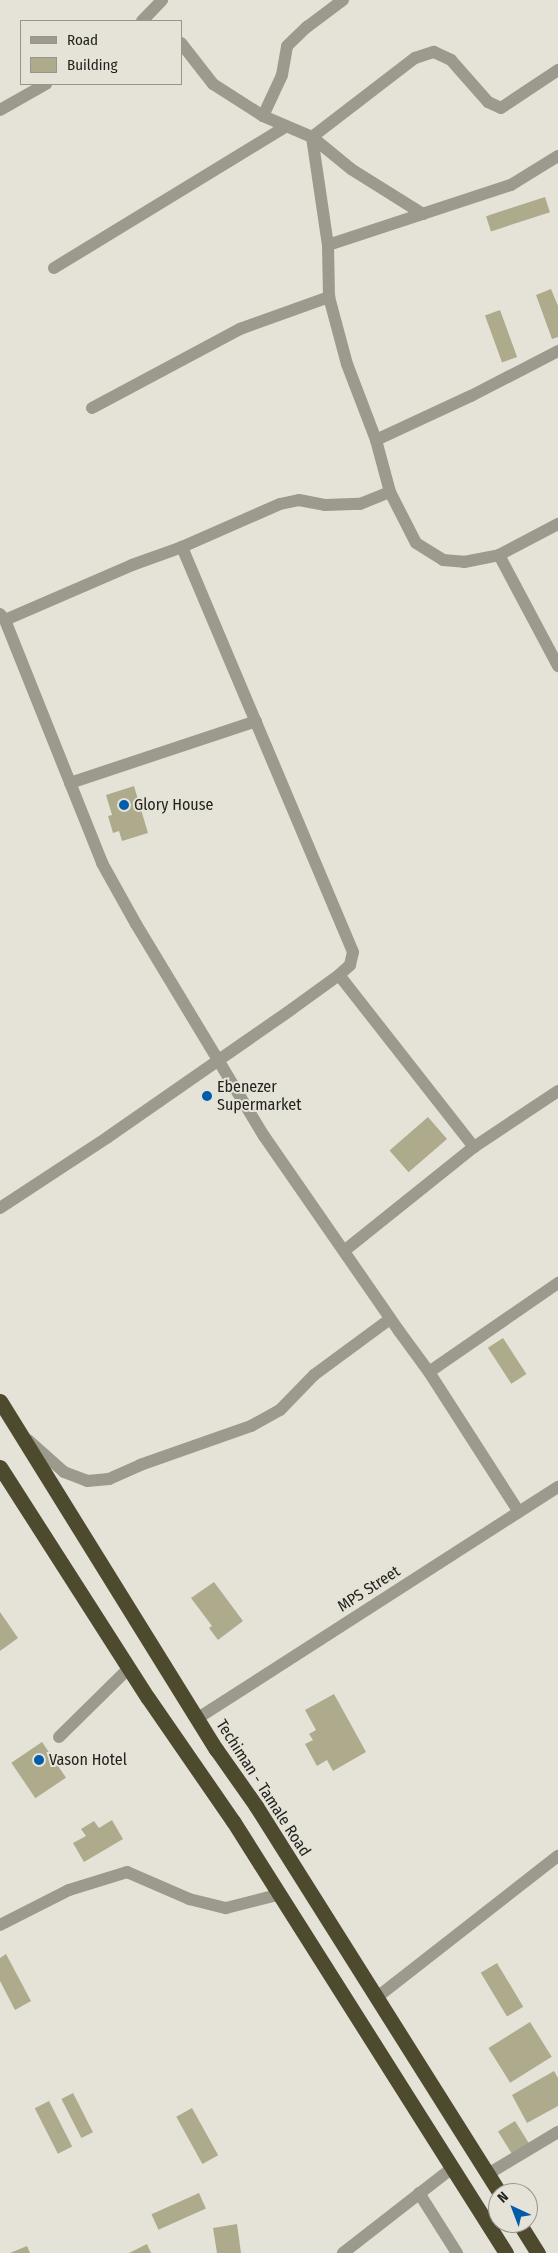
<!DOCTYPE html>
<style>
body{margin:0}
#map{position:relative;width:558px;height:2253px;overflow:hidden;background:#e5e3d8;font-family:"Fira Sans Condensed",sans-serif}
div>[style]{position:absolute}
.building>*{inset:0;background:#aeab8c;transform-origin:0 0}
.minor>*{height:12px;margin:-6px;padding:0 6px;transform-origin:6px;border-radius:6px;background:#9c9a8d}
.highway>*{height:15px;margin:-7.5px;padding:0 7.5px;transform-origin:7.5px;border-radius:7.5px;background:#4d4a2e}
.dots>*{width:14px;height:14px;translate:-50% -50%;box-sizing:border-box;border:2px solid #e5e3d8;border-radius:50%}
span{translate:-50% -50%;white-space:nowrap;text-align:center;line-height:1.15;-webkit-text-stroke:4px #e5e3d8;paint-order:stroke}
.poi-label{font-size:16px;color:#23231f}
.left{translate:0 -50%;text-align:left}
.street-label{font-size:16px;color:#23231f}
.legend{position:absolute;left:20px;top:20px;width:162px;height:65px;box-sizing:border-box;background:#e5e3d8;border:1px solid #97968e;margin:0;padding:6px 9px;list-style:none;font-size:15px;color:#23231f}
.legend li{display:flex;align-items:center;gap:10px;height:25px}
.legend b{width:25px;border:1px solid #97968e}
.north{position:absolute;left:488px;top:2183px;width:50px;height:50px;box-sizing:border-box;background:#e5e3d8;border:1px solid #97968e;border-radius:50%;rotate:317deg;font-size:14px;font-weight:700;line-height:20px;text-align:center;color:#23231f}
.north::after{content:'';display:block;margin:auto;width:18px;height:22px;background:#005daa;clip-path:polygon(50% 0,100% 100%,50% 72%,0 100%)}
</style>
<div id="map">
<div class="building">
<div style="left:545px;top:197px;width:16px;height:62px;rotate:72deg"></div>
<div style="clip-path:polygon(551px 289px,558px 306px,558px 337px,552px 339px,536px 295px)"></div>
<div style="left:500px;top:310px;width:50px;height:16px;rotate:70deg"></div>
<div style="clip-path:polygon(134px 786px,148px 833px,122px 841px,119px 831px,113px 833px,108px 816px,112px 815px,106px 795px)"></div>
<div style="left:428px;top:1117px;width:29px;height:51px;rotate:49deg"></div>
<div style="left:503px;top:1338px;width:43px;height:18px;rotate:57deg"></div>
<div style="clip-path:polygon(214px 1582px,243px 1621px,218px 1640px,209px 1628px,212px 1626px,191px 1598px)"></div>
<div style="clip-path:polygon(0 1612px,18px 1638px,0 1651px)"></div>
<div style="clip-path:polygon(334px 1694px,366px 1752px,333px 1771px,327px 1760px,317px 1766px,305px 1744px,313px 1740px,309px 1734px,316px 1730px,305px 1710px)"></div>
<div style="left:42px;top:1742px;width:43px;height:37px;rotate:56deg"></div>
<div style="clip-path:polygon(112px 1820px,123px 1839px,84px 1862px,73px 1843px,86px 1836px,81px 1829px,94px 1821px,99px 1828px)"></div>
<div style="clip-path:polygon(6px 1954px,31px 2001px,15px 2010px,0 1981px,0 1958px)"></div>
<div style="left:497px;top:1963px;width:51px;height:19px;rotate:59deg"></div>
<div style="left:530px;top:2022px;width:41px;height:49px;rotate:58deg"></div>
<div style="clip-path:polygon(554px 2071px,558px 2078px,558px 2106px,527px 2123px,512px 2095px)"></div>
<div style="left:73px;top:2093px;width:44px;height:13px;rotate:63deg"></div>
<div style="left:49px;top:2101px;width:51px;height:16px;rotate:63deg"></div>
<div style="left:192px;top:2108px;width:54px;height:18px;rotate:61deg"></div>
<div style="left:515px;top:2121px;width:26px;height:20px;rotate:58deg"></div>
<div style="left:199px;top:2193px;width:17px;height:52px;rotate:66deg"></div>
<div style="clip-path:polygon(237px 2224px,241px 2253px,217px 2253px,213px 2228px)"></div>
<div style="clip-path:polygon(147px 2244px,151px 2253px,129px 2253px)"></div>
<div style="clip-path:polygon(27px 2246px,30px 2253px,10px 2253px)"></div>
</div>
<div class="minor">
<div style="left:142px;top:21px;width:29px;rotate:-46deg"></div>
<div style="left:181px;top:43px;width:52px;rotate:52deg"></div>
<div style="left:213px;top:84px;width:59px;rotate:32.6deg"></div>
<div style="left:263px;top:116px;width:53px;rotate:23.2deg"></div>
<div style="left:312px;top:137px;width:50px;rotate:39.4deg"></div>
<div style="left:351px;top:169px;width:85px;rotate:32deg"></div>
<div style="left:0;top:110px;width:53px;rotate:-29.5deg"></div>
<div style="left:263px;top:116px;width:45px;rotate:-65.1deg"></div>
<div style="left:282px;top:75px;width:29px;rotate:-80deg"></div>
<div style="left:287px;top:46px;width:28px;rotate:-44deg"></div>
<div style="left:307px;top:27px;width:45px;rotate:-36.9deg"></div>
<div style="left:312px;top:137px;width:109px;rotate:81.6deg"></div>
<div style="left:328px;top:245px;width:52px;rotate:88.9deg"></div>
<div style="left:329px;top:297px;width:69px;rotate:75deg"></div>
<div style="left:347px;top:364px;width:81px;rotate:69.1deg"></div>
<div style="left:376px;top:440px;width:54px;rotate:74.9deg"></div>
<div style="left:390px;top:492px;width:57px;rotate:63deg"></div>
<div style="left:416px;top:543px;width:32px;rotate:32deg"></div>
<div style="left:443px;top:560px;width:21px;rotate:5deg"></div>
<div style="left:464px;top:562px;width:36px;rotate:-11deg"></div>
<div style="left:499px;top:555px;width:67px;rotate:-27.7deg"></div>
<div style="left:312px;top:137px;width:130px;rotate:-37.5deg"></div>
<div style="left:415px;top:58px;width:20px;rotate:-18deg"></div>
<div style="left:434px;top:52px;width:19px;rotate:25deg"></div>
<div style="left:451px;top:60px;width:56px;rotate:48.6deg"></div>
<div style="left:488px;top:102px;width:14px;rotate:25deg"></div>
<div style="left:501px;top:108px;width:69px;rotate:-33.7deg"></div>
<div style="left:328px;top:245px;width:193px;rotate:-18.2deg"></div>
<div style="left:511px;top:185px;width:55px;rotate:-31.7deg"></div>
<div style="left:54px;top:268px;width:271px;rotate:-31.4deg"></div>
<div style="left:92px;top:408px;width:168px;rotate:-28.1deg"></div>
<div style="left:240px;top:329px;width:95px;rotate:-19.8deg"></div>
<div style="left:376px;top:440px;width:105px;rotate:-24.9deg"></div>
<div style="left:471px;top:396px;width:98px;rotate:-27.3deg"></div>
<div style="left:499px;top:555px;width:126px;rotate:62deg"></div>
<div style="left:0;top:614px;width:8px;rotate:50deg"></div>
<div style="left:5px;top:620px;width:138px;rotate:-23.4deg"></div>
<div style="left:132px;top:565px;width:53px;rotate:-19.8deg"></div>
<div style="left:182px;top:547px;width:107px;rotate:-23.7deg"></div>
<div style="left:280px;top:504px;width:19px;rotate:-12deg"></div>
<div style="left:299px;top:500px;width:26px;rotate:11deg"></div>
<div style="left:325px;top:505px;width:35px;rotate:-2deg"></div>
<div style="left:360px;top:504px;width:32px;rotate:-22deg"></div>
<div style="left:5px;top:620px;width:262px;rotate:68.2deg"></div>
<div style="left:102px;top:863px;width:70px;rotate:60.9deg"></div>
<div style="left:136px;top:924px;width:248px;rotate:58.9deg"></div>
<div style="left:264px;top:1136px;width:237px;rotate:55.3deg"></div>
<div style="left:399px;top:1331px;width:51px;rotate:53.8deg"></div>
<div style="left:429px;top:1372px;width:166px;rotate:57.3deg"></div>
<div style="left:70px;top:783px;width:196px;rotate:-18.4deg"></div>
<div style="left:339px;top:975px;width:219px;rotate:51.9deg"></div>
<div style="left:0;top:1208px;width:129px;rotate:-33.3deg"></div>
<div style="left:108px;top:1137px;width:224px;rotate:-34.8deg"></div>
<div style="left:292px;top:1009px;width:58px;rotate:-35.9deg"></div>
<div style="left:339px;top:975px;width:15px;rotate:-42deg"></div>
<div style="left:350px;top:965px;width:13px;rotate:-77deg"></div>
<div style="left:353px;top:952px;width:440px;rotate:-112.9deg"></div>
<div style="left:344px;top:1251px;width:166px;rotate:-38.7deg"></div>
<div style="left:474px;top:1147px;width:101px;rotate:-33.7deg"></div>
<div style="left:429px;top:1372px;width:157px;rotate:-34.6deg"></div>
<div style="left:28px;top:1440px;width:48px;rotate:41.6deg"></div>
<div style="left:64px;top:1472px;width:25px;rotate:21deg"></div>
<div style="left:87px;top:1481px;width:22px;rotate:-5deg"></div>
<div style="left:109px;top:1479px;width:34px;rotate:-24deg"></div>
<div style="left:140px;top:1465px;width:118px;rotate:-19.4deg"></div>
<div style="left:251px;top:1426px;width:33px;rotate:-29deg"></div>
<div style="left:280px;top:1410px;width:49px;rotate:-45.8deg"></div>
<div style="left:314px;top:1375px;width:94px;rotate:-36.4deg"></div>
<div style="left:198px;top:1718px;width:428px;rotate:-32.7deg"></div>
<div style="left:59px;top:1737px;width:98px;rotate:-44.6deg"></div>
<div style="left:0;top:1925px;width:77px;rotate:-26.9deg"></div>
<div style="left:69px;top:1890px;width:61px;rotate:-17.2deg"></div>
<div style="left:127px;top:1872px;width:68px;rotate:23.5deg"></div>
<div style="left:189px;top:1899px;width:38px;rotate:14deg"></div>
<div style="left:226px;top:1908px;width:53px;rotate:-14.3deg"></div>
<div style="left:376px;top:1998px;width:231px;rotate:-38deg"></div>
<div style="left:488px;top:2174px;width:82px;rotate:-31deg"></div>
<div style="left:419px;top:2193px;width:71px;rotate:57.7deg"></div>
<div style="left:343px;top:2253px;width:138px;rotate:-37.9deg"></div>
</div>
<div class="highway">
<div style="left:0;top:1401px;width:410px;rotate:58.2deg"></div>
<div style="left:216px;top:1749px;width:70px;rotate:54.9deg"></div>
<div style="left:256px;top:1806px;width:457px;rotate:57.8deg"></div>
<div style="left:0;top:1467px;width:274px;rotate:57.4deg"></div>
<div style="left:148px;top:1698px;width:150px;rotate:55.4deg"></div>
<div style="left:233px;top:1821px;width:511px;rotate:57.71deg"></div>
<div style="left:519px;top:2223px;width:36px;rotate:58deg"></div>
</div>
<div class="dots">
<div style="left:124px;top:805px;background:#005daa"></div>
<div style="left:207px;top:1096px;background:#005daa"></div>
<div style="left:39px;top:1760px;background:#005daa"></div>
</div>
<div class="poi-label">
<span class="left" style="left:134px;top:805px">Glory House</span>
<span class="left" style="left:217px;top:1096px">Ebenezer<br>Supermarket</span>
<span class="left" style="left:49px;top:1760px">Vason Hotel</span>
</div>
<div class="street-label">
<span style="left:369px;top:1589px;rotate:-33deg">MPS Street</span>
<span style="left:263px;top:1788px;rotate:57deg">Techiman - Tamale Road</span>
</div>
<ul class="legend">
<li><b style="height:6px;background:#9c9a8d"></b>Road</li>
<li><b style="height:14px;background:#aeab8c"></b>Building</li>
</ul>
<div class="north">N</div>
</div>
